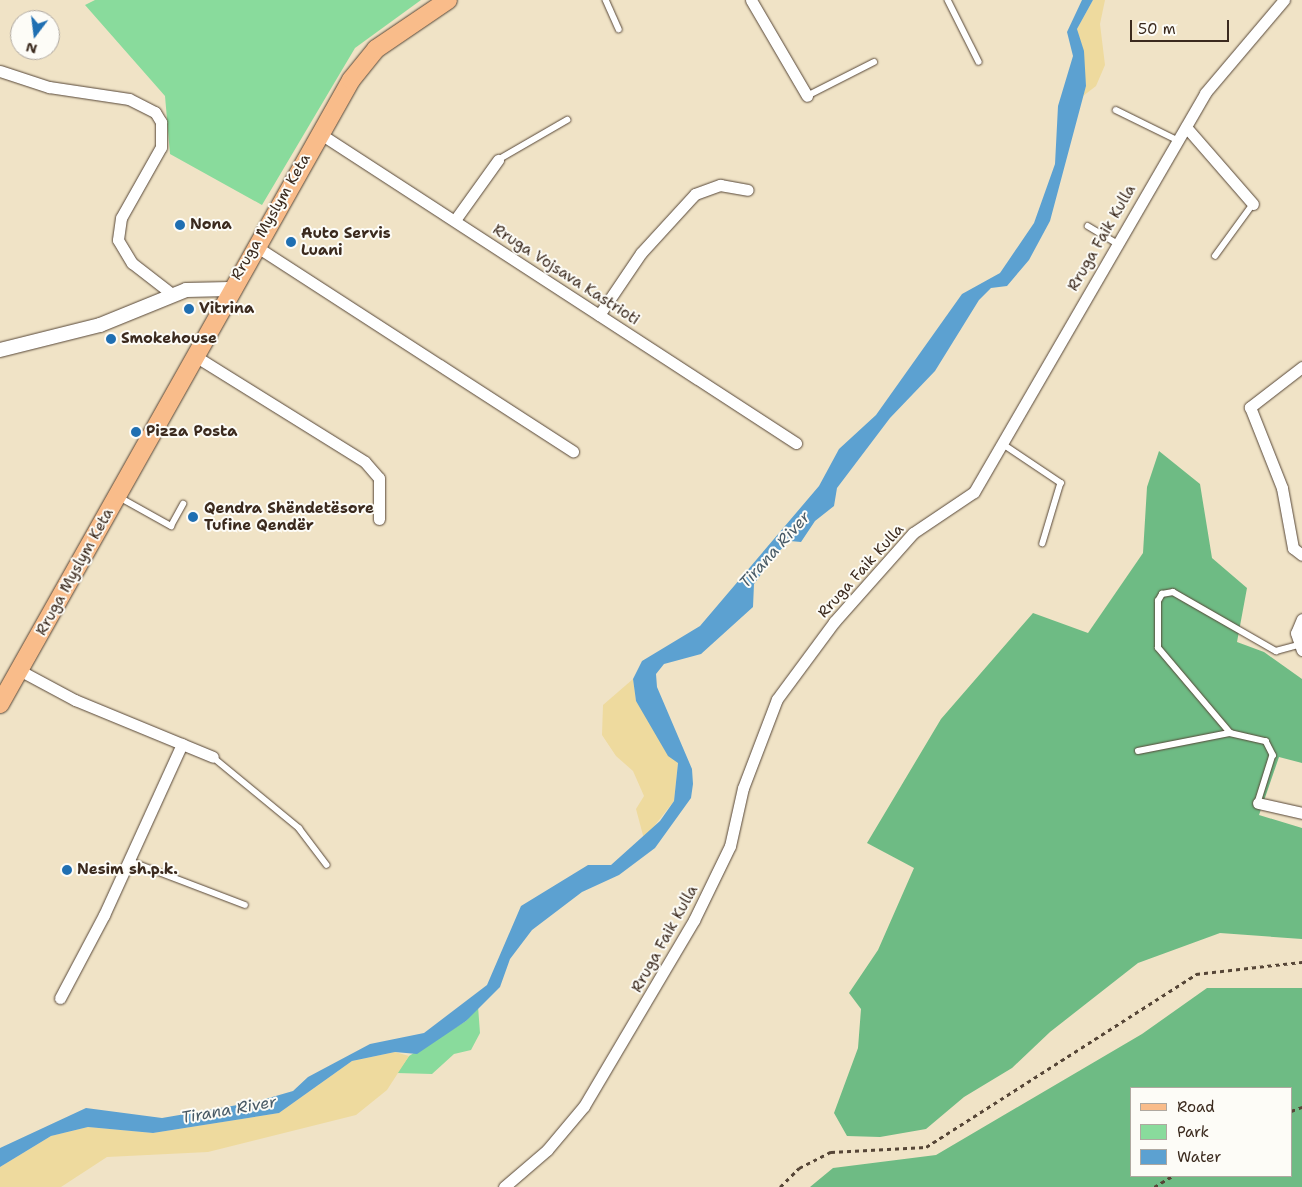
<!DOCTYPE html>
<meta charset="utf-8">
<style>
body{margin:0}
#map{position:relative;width:1302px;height:1187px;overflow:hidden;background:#f0e3c6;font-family:"Shantell Sans",sans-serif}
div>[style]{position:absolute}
.green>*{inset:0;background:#89db9c}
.forest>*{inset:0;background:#6ebb84}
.sand>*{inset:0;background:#eeda9e}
.water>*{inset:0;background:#5ca1d1}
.path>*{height:2.5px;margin-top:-1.25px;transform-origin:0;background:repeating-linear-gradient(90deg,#564637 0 4px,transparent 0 8px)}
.roads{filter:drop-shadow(0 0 1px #564637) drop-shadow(0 0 1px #564637)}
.service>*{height:5.5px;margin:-2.75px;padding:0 2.75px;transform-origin:2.75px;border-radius:2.75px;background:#fff}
.minor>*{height:11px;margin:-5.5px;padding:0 5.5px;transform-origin:5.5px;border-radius:5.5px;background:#fff}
.tertiary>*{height:14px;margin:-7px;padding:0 7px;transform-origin:7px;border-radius:7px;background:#fff}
.primary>*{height:18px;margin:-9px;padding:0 9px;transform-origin:9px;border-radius:9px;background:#f9bc8a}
.dots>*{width:14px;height:14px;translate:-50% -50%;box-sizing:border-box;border:2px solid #fdfcf7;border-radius:50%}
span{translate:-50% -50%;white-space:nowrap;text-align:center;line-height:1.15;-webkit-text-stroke:4px #fdfcf7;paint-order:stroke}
.street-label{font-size:15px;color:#3b2a1e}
.poi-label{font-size:15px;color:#3b2a1e;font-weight:700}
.left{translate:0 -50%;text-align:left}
.water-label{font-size:16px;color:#485a66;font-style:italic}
.legend{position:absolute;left:1130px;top:1087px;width:162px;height:90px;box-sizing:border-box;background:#fdfcf7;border:1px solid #afa8a0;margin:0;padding:6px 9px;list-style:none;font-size:15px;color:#3b2a1e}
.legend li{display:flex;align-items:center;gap:10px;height:25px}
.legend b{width:25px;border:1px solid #afa8a0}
.north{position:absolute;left:10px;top:10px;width:50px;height:50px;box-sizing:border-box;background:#fdfcf7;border:1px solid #afa8a0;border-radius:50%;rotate:195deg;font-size:14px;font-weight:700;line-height:20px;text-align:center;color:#3b2a1e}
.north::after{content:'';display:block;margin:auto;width:18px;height:22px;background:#1f6fb2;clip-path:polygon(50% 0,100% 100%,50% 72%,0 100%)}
.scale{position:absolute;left:1130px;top:20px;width:99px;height:22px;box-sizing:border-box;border:2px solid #3b2a1e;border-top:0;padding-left:6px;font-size:15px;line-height:18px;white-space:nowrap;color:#3b2a1e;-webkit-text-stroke:4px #fdfcf7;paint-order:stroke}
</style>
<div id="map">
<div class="green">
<div style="clip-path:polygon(95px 0,421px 0,355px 48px,262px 205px,170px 154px,165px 96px,85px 5px)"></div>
<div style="clip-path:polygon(478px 1006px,480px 1033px,471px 1050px,454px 1054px,432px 1074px,397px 1073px,409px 1056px,466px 1021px)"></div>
</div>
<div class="forest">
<div style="clip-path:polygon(1159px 451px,1200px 484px,1212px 558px,1247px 588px,1237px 642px,1264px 652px,1302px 679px,1302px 763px,1279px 757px,1259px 815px,1302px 828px,1302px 939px,1220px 933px,1138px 963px,1050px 1032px,1012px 1068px,964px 1097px,926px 1129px,880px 1137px,847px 1136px,834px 1113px,858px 1048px,861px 1009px,849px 993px,878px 950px,914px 868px,867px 843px,941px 719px,1033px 613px,1088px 633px,1143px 553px,1147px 487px)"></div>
<div style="clip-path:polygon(evenodd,1207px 988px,1302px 988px,1302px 1187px,810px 1187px,833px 1168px,936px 1155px,1142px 1034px,1207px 988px,1131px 1088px,1291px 1088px,1291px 1176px,1131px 1176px,1131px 1088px)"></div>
</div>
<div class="sand">
<div style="clip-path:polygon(1093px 0,1105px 0,1100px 24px,1105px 65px,1096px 86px,1083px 96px,1086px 86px,1077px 29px)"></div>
<div style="clip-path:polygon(633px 679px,636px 701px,678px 762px,674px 801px,644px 839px,636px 809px,644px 796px,633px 771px,616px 756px,602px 735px,603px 705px)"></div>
<div style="clip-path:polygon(395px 1052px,409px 1056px,387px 1090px,356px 1115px,208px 1152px,107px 1157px,61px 1187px,0 1187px,0 1167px,51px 1136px,88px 1127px,153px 1133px,279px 1113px,352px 1061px)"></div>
</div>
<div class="water">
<div style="clip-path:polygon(1082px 0,1093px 0,1077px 29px,1084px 51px,1086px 86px,1050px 221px,1029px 260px,1007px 286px,991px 288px,979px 300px,935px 371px,890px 418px,837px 488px,834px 506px,815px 521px,801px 542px,790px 541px,774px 556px,754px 584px,753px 607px,701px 654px,664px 664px,656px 674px,657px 687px,692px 769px,693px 784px,691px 798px,655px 848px,619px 875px,582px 892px,532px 930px,510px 959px,500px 987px,466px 1021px,417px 1054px,395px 1052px,352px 1061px,279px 1113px,153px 1133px,88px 1127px,51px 1136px,0 1167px,0 1148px,86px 1108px,162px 1118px,255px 1102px,293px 1091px,308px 1077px,370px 1044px,424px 1033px,487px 985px,521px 906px,588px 865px,611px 865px,660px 821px,674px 801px,678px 763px,668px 756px,636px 701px,633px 679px,642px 661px,700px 626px,819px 486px,839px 449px,876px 415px,962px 294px,1000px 273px,1034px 223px,1055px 164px,1058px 106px,1073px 56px,1067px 32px)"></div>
</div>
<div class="path">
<div style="left:1291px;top:1111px;width:12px;rotate:-20deg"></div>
<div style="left:780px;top:1187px;width:27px;rotate:-45deg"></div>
<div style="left:799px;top:1168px;width:36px;rotate:-27deg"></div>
<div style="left:831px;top:1152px;width:95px;rotate:-3deg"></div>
<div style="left:926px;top:1147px;width:321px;rotate:-32.6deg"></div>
<div style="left:1196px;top:974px;width:107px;rotate:-6.5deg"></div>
<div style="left:1154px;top:1187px;width:21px;rotate:-31deg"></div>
</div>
<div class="roads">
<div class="service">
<div style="left:606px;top:0;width:32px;rotate:66deg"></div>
<div style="left:948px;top:0;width:69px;rotate:63.4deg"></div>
<div style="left:807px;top:96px;width:75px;rotate:-26.9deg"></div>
<div style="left:1116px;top:110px;width:68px;rotate:26.2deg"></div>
<div style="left:498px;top:160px;width:80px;rotate:-30.1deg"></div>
<div style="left:1088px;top:226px;width:31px;rotate:31deg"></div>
<div style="left:1215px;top:256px;width:64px;rotate:-53.8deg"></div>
<div style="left:1003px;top:444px;width:70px;rotate:33.9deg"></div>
<div style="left:1061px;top:483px;width:63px;rotate:106.7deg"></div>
<div style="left:119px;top:497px;width:60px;rotate:29.1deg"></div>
<div style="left:171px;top:526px;width:25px;rotate:-61deg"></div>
<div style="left:1230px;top:733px;width:111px;rotate:-130.3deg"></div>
<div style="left:1158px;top:648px;width:47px;rotate:-90deg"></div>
<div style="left:1158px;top:601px;width:8px;rotate:-60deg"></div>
<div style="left:1162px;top:594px;width:11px;rotate:-10deg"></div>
<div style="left:1173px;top:592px;width:119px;rotate:29.8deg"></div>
<div style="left:1276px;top:651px;width:23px;rotate:-15deg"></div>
<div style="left:1138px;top:751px;width:94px;rotate:-11.1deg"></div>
<div style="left:1230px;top:733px;width:37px;rotate:13deg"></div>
<div style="left:1266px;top:741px;width:16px;rotate:63deg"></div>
<div style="left:1273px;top:755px;width:50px;rotate:107.4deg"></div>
<div style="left:213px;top:757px;width:112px;rotate:39.5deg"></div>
<div style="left:299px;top:828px;width:46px;rotate:52.9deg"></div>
<div style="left:130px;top:861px;width:123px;rotate:20.9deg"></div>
</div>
<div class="minor">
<div style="left:751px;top:0;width:111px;rotate:59.7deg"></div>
<div style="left:0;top:71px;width:52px;rotate:18.1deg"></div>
<div style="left:49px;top:87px;width:81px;rotate:8.5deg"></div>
<div style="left:129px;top:99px;width:29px;rotate:27deg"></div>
<div style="left:155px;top:112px;width:12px;rotate:59deg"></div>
<div style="left:161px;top:122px;width:25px;rotate:90deg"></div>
<div style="left:161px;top:147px;width:81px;rotate:119.4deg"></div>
<div style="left:121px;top:218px;width:22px;rotate:98deg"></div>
<div style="left:118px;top:240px;width:27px;rotate:59deg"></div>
<div style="left:132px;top:263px;width:51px;rotate:37.8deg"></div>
<div style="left:1186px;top:127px;width:102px;rotate:49deg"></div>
<div style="left:319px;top:133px;width:569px;rotate:33.02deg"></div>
<div style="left:455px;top:220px;width:74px;rotate:-54.4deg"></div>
<div style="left:254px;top:245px;width:380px;rotate:32.9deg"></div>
<div style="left:599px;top:315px;width:75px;rotate:-55.9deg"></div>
<div style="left:641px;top:253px;width:80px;rotate:-47.5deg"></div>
<div style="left:695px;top:194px;width:27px;rotate:-20deg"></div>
<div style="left:720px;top:185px;width:28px;rotate:10deg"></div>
<div style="left:195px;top:356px;width:200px;rotate:31.9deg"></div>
<div style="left:365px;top:462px;width:21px;rotate:49deg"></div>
<div style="left:379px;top:478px;width:41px;rotate:90deg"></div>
<div style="left:1302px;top:367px;width:66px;rotate:142.4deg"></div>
<div style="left:1250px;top:407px;width:87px;rotate:68.4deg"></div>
<div style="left:1282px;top:488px;width:61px;rotate:79.6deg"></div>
<div style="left:1293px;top:548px;width:11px;rotate:38deg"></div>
<div style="left:1302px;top:619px;width:15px;rotate:113deg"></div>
<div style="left:1296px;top:633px;width:18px;rotate:71deg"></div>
<div style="left:19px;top:670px;width:64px;rotate:28.2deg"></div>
<div style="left:75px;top:700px;width:149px;rotate:22.4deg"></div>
<div style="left:1258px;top:803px;width:45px;rotate:12.8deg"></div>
<div style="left:60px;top:998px;width:94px;rotate:-62.1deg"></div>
<div style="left:104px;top:915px;width:188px;rotate:-65.5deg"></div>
<div style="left:504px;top:1187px;width:57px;rotate:-40.7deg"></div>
<div style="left:547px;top:1150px;width:57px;rotate:-49.9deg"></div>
<div style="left:584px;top:1106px;width:216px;rotate:-59.4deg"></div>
<div style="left:694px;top:920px;width:82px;rotate:-64.1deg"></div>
<div style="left:730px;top:846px;width:59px;rotate:-77.4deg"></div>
<div style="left:743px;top:788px;width:95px;rotate:-69.1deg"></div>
<div style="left:777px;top:699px;width:96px;rotate:-53.5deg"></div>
<div style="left:834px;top:622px;width:119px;rotate:-48.4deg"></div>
<div style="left:913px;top:533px;width:73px;rotate:-33.9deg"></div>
<div style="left:974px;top:492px;width:461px;rotate:-59.9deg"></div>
<div style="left:1205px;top:93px;width:122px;rotate:-49.7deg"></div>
</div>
<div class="tertiary">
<div style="left:0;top:350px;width:103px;rotate:-14deg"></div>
<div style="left:100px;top:325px;width:93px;rotate:-22.1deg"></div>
<div style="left:186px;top:290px;width:44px;rotate:-1.3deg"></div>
</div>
<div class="primary">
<div style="left:0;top:704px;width:716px;rotate:-60.64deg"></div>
<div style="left:351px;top:80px;width:40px;rotate:-51deg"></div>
<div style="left:376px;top:49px;width:87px;rotate:-34.2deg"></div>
</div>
</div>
<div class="dots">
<div style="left:180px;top:225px;background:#1f6fb2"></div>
<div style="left:291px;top:242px;background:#1f6fb2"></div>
<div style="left:189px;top:309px;background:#1f6fb2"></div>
<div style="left:111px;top:339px;background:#1f6fb2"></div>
<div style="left:136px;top:432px;background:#1f6fb2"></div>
<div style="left:193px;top:517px;background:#1f6fb2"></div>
<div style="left:67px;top:870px;background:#1f6fb2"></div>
</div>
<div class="street-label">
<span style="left:271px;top:217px;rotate:-60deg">Rruga Myslym Keta</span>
<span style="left:1102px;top:238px;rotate:-60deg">Rruga Faik Kulla</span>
<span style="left:566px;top:275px;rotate:33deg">Rruga Vojsava Kastrioti</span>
<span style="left:861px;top:571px;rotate:-48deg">Rruga Faik Kulla</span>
<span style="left:75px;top:572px;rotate:-61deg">Rruga Myslym Keta</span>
<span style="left:665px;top:939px;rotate:-61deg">Rruga Faik Kulla</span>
</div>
<div class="poi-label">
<span class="left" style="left:190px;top:225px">Nona</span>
<span class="left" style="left:301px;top:242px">Auto Servis<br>Luani</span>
<span class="left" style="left:199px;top:309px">Vitrina</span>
<span class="left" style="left:121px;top:339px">Smokehouse</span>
<span class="left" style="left:146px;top:432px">Pizza Posta</span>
<span class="left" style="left:204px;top:517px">Qendra Shëndetësore<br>Tufine Qendër</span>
<span class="left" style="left:77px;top:870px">Nesim sh.p.k.</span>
</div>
<div class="water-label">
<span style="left:775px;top:550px;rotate:-48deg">Tirana River</span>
<span style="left:229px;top:1110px;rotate:-10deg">Tirana River</span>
</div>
<ul class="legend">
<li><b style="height:6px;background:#f9bc8a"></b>Road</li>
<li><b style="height:14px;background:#89db9c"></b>Park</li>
<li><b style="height:14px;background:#5ca1d1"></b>Water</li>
</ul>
<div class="north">N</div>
<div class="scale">50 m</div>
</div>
